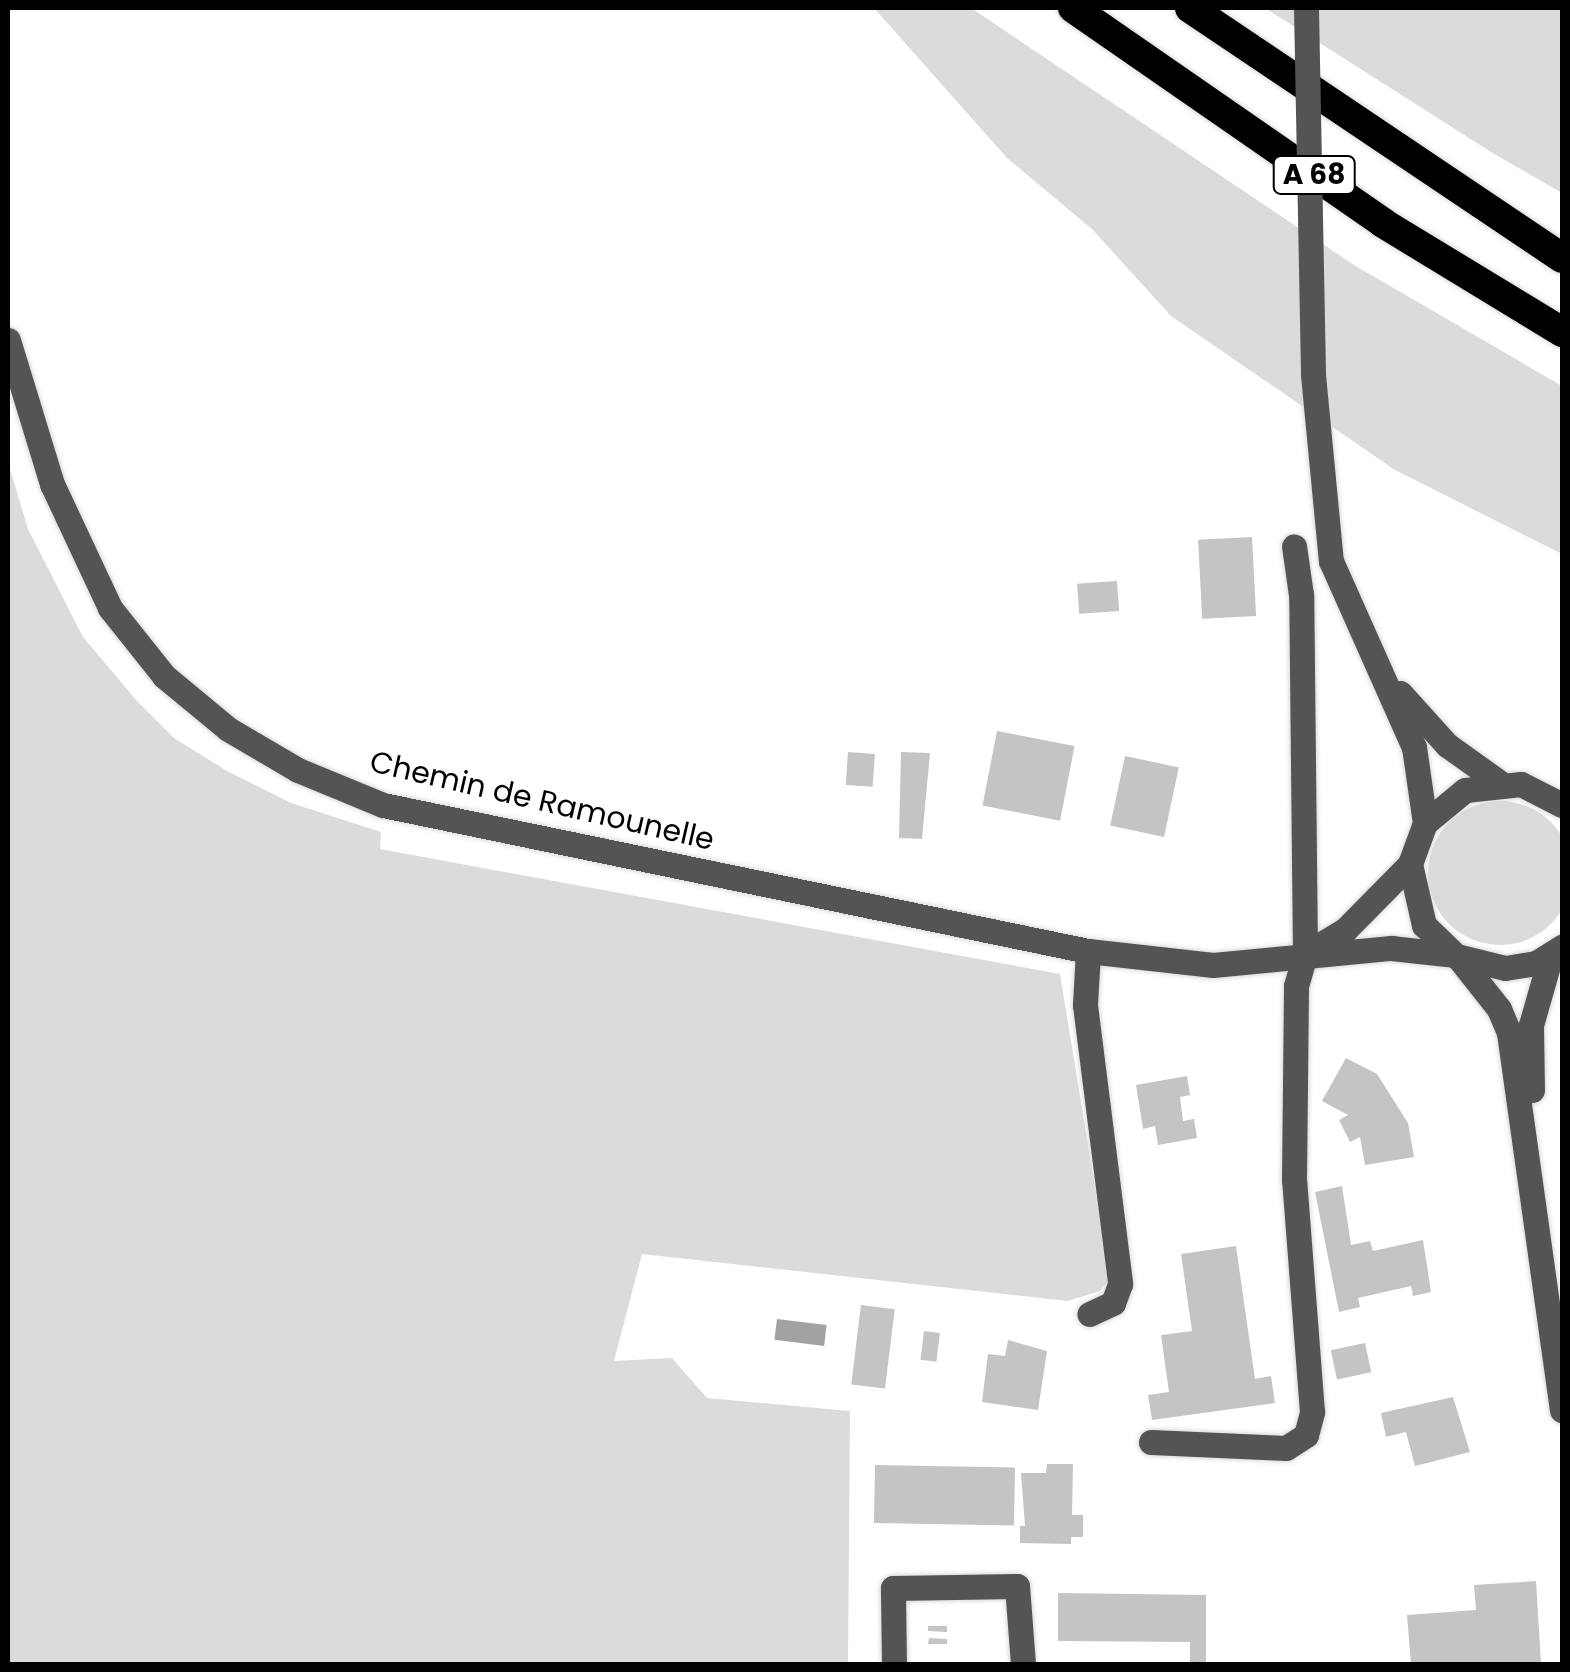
<!DOCTYPE html>
<style>
body{margin:0}
#map{position:relative;width:1570px;height:1672px;overflow:hidden;background:#fff;font-family:Poppins,sans-serif}
div>[style]{position:absolute}
.green>*{inset:0;background:#dbdbdb}
.round{border-radius:50%}
.water>*{inset:0;background:#a2a2a2;transform-origin:0 0}
.building>*{inset:0;background:#c4c4c4;transform-origin:0 0}
.roads{filter:drop-shadow(0 0 2px #dbdbdb) drop-shadow(0 0 2px #dbdbdb)}
.minor>*{height:25px;margin:-12.5px;padding:0 12.5px;transform-origin:12.5px;border-radius:12.5px;background:#545454}
.highway>*{height:30px;margin:-15px;padding:0 15px;transform-origin:15px;border-radius:15px;background:#000}
.minor-bridge>*{height:25px;margin:-12.5px;padding:0 12.5px;transform-origin:12.5px;border-radius:12.5px;background:#545454}
span{translate:-50% -50%;white-space:nowrap;text-align:center;line-height:1.15;-webkit-text-stroke:10px #fff;paint-order:stroke}
.shield-label span{padding:2px 8px;background:#fff;border:2px solid;border-radius:8px;-webkit-text-stroke-width:0}
.shield-label{font-size:28px;color:#000;font-weight:700}
.street-label{font-size:30px;color:#000}
.frame{position:absolute;inset:0;border:10px solid #000;pointer-events:none}
</style>
<div id="map">
<div class="green">
<div style="clip-path:polygon(874px 8px,971px 8px,1354px 265px,1562px 386px,1562px 554px,1395px 470px,1171px 316px,1092px 229px,1007px 158px)"></div>
<div style="clip-path:polygon(1265px 8px,1562px 8px,1562px 193px,1491px 152px)"></div>
<div style="clip-path:polygon(8px 462px,28px 529px,83px 637px,137px 701px,174px 738px,227px 771px,291px 803px,381px 832px,380px 849px,1060px 974px,1110px 1279px,1100px 1291px,1068px 1301px,642px 1254px,614px 1361px,672px 1358px,707px 1398px,850px 1411px,848px 1664px,8px 1664px)"></div>
<div class="round" style="left:1428px;top:801px;width:144px;height:144px"></div>
</div>
<div class="water">
<div style="left:777px;top:1319px;width:50px;height:21px;rotate:7deg"></div>
</div>
<div class="building">
<div style="left:1252px;top:537px;width:79px;height:54px;rotate:87deg"></div>
<div style="left:1117px;top:581px;width:30px;height:40px;rotate:86deg"></div>
<div style="left:997px;top:731px;width:79px;height:76px;rotate:11deg"></div>
<div style="left:848px;top:752px;width:27px;height:33px;rotate:4deg"></div>
<div style="clip-path:polygon(901px 752px,930px 753px,922px 839px,899px 838px)"></div>
<div style="left:1125px;top:756px;width:55px;height:71px;rotate:12deg"></div>
<div style="clip-path:polygon(1346px 1058px,1377px 1074px,1408px 1123px,1414px 1157px,1365px 1165px,1360px 1137px,1350px 1142px,1339px 1120px,1348px 1115px,1322px 1101px)"></div>
<div style="clip-path:polygon(1187px 1076px,1190px 1095px,1180px 1097px,1183px 1121px,1194px 1119px,1197px 1138px,1158px 1145px,1155px 1126px,1143px 1129px,1136px 1085px)"></div>
<div style="clip-path:polygon(1342px 1186px,1351px 1245px,1370px 1241px,1373px 1251px,1423px 1240px,1431px 1292px,1413px 1296px,1411px 1286px,1358px 1298px,1360px 1307px,1339px 1312px,1315px 1192px)"></div>
<div style="clip-path:polygon(1236px 1246px,1255px 1379px,1271px 1376px,1275px 1403px,1152px 1420px,1148px 1395px,1169px 1392px,1161px 1335px,1192px 1331px,1181px 1254px)"></div>
<div style="left:861px;top:1305px;width:34px;height:80px;rotate:7deg"></div>
<div style="left:924px;top:1331px;width:16px;height:29px;rotate:7deg"></div>
<div style="clip-path:polygon(1008px 1340px,1047px 1351px,1038px 1410px,982px 1402px,988px 1354px,1005px 1356px)"></div>
<div style="left:1365px;top:1343px;width:30px;height:35px;rotate:78deg"></div>
<div style="clip-path:polygon(1453px 1397px,1470px 1452px,1415px 1466px,1406px 1432px,1386px 1437px,1381px 1413px)"></div>
<div style="clip-path:polygon(1047px 1464px,1073px 1464px,1072px 1515px,1083px 1515px,1083px 1537px,1071px 1537px,1071px 1544px,1020px 1543px,1020px 1526px,1025px 1526px,1021px 1473px,1046px 1473px)"></div>
<div style="left:875px;top:1465px;width:140px;height:58px;rotate:1deg"></div>
<div style="clip-path:polygon(1536px 1581px,1541px 1664px,1411px 1664px,1407px 1615px,1476px 1610px,1474px 1585px)"></div>
<div style="clip-path:polygon(1058px 1593px,1206px 1595px,1206px 1664px,1190px 1664px,1190px 1642px,1058px 1641px)"></div>
<div style="clip-path:polygon(928px 1626px,947px 1626px,947px 1632px,928px 1631px)"></div>
<div style="clip-path:polygon(929px 1638px,947px 1639px,947px 1644px,928px 1644px)"></div>
</div>
<div class="roads">
<div class="minor">
<div style="left:8px;top:340px;width:151px;rotate:73deg"></div>
<div style="left:52px;top:484px;width:137px;rotate:64.9deg"></div>
<div style="left:110px;top:608px;width:87px;rotate:51.5deg"></div>
<div style="left:164px;top:676px;width:83px;rotate:39.6deg"></div>
<div style="left:228px;top:729px;width:81px;rotate:30.4deg"></div>
<div style="left:298px;top:770px;width:92px;rotate:22.4deg"></div>
<div style="left:383px;top:805px;width:720px;rotate:11.7deg"></div>
<div style="left:1088px;top:951px;width:126px;rotate:6.4deg"></div>
<div style="left:1213px;top:965px;width:179px;rotate:-5.5deg"></div>
<div style="left:1391px;top:948px;width:63px;rotate:6.3deg"></div>
<div style="left:1313px;top:375px;width:187px;rotate:84.5deg"></div>
<div style="left:1331px;top:561px;width:204px;rotate:66deg"></div>
<div style="left:1414px;top:747px;width:77px;rotate:81.8deg"></div>
<div style="left:1400px;top:693px;width:70px;rotate:47.9deg"></div>
<div style="left:1447px;top:745px;width:64px;rotate:35.4deg"></div>
<div style="left:1562px;top:805px;width:46px;rotate:-152.9deg"></div>
<div style="left:1521px;top:784px;width:56px;rotate:173.9deg"></div>
<div style="left:1465px;top:790px;width:52px;rotate:140.5deg"></div>
<div style="left:1425px;top:823px;width:44px;rotate:110.1deg"></div>
<div style="left:1410px;top:864px;width:63px;rotate:77.1deg"></div>
<div style="left:1424px;top:925px;width:45px;rotate:44.1deg"></div>
<div style="left:1456px;top:956px;width:50px;rotate:13.8deg"></div>
<div style="left:1505px;top:968px;width:31px;rotate:-9deg"></div>
<div style="left:1536px;top:963px;width:31px;rotate:-32deg"></div>
<div style="left:1088px;top:951px;width:54px;rotate:93.2deg"></div>
<div style="left:1085px;top:1005px;width:281px;rotate:82.8deg"></div>
<div style="left:1120px;top:1284px;width:20px;rotate:110deg"></div>
<div style="left:1113px;top:1303px;width:26px;rotate:155deg"></div>
<div style="left:1305px;top:954px;width:47px;rotate:-31deg"></div>
<div style="left:1345px;top:930px;width:93px;rotate:-45.4deg"></div>
<div style="left:1458px;top:957px;width:66px;rotate:51.7deg"></div>
<div style="left:1499px;top:1009px;width:26px;rotate:67deg"></div>
<div style="left:1509px;top:1033px;width:381px;rotate:82deg"></div>
<div style="left:1532px;top:1090px;width:65px;rotate:-90.9deg"></div>
<div style="left:1531px;top:1025px;width:73px;rotate:-74.1deg"></div>
<div style="left:1151px;top:1442px;width:135px;rotate:2.5deg"></div>
<div style="left:1286px;top:1448px;width:24px;rotate:-33deg"></div>
<div style="left:1306px;top:1435px;width:24px;rotate:-75deg"></div>
<div style="left:1312px;top:1412px;width:233px;rotate:-94.4deg"></div>
<div style="left:1294px;top:1180px;width:194px;rotate:-89.4deg"></div>
<div style="left:1296px;top:986px;width:33px;rotate:-74deg"></div>
<div style="left:1305px;top:954px;width:359px;rotate:-90.6deg"></div>
<div style="left:1301px;top:595px;width:49px;rotate:-98.1deg"></div>
<div style="left:894px;top:1664px;width:76px;rotate:-90.8deg"></div>
<div style="left:893px;top:1588px;width:124px;rotate:-0.9deg"></div>
<div style="left:1017px;top:1586px;width:78px;rotate:85.6deg"></div>
</div>
<div class="highway">
<div style="left:1073px;top:8px;width:377px;rotate:34.7deg"></div>
<div style="left:1383px;top:223px;width:210px;rotate:31.3deg"></div>
<div style="left:1190px;top:8px;width:448px;rotate:33.9deg"></div>
</div>
</div>
<div class="minor-bridge">
<div style="left:1306px;top:8px;width:367px;rotate:88.9deg"></div>
</div>
<div class="shield-label">
<span style="left:1314px;top:175px">A 68</span>
</div>
<div class="street-label">
<span style="left:542px;top:801px;rotate:13deg">Chemin de Ramounelle</span>
</div>
<div class="frame"></div>
</div>
